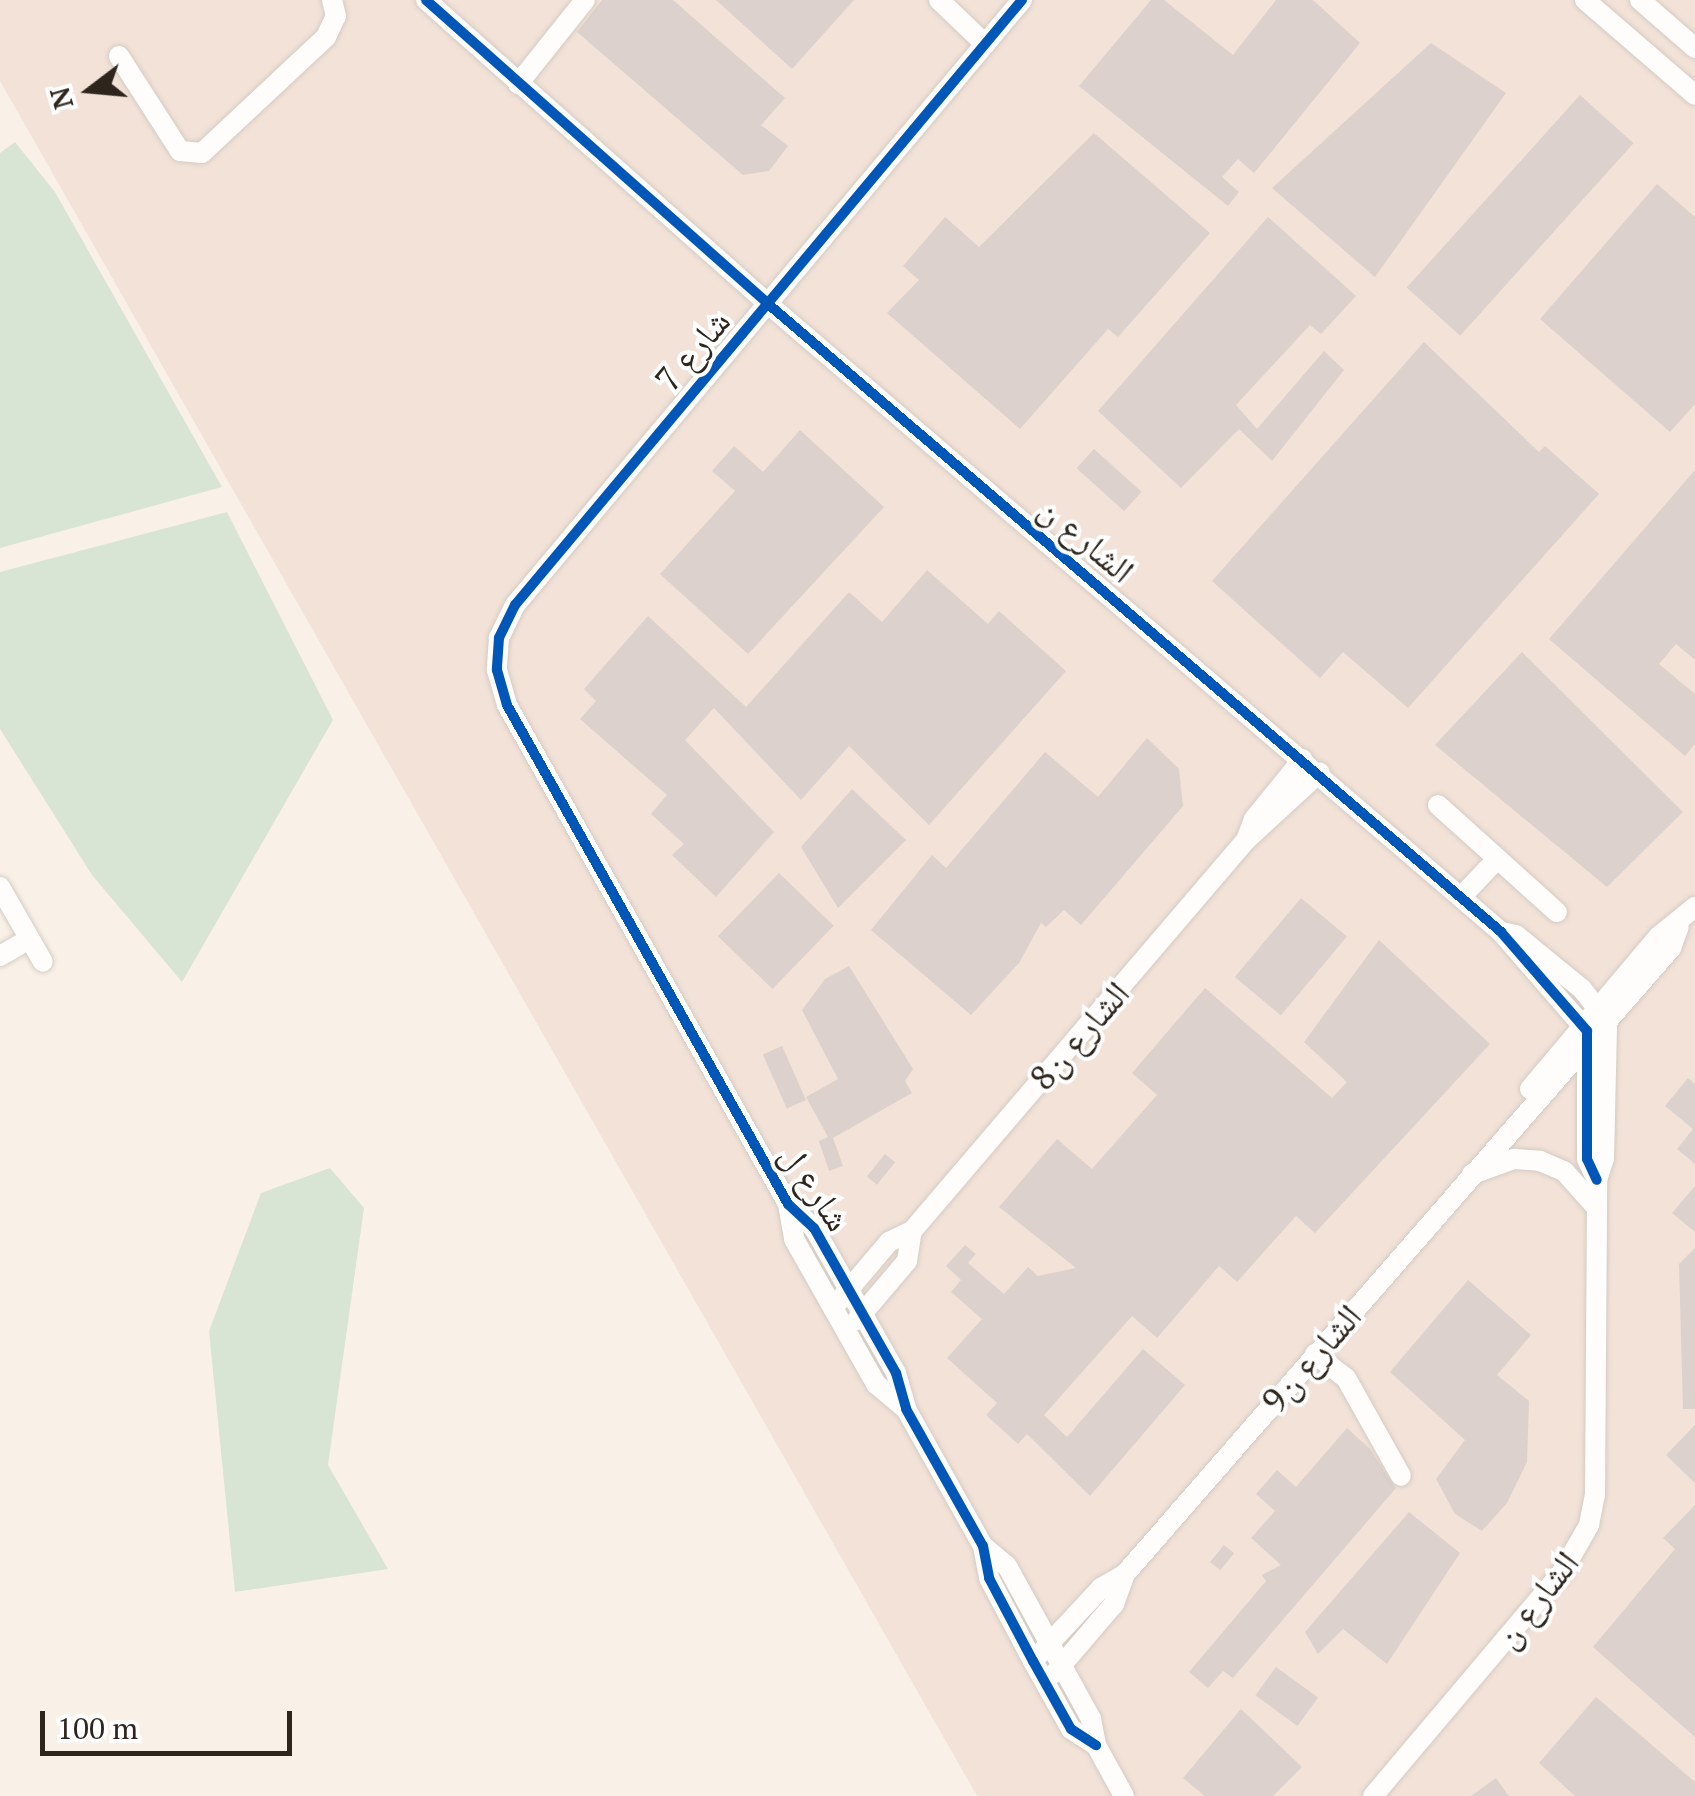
<!DOCTYPE html>
<meta charset="utf-8">
<style>
body{margin:0}
#map{position:relative;width:1695px;height:1796px;overflow:hidden;background:#f9f1e8;font-family:"PT Serif","Noto Naskh Arabic",serif}
div>[style]{position:absolute}
.industrial>*{inset:0;background:#f3e2d8}
.green>*{inset:0;background:#d8e5d4}
.building>*{inset:0;background:#dcd1cc;transform-origin:0 0}
.roads{filter:drop-shadow(0 0 2px #d4ccc3) drop-shadow(0 0 2px #d4ccc3)}
.minor>*{height:20px;margin:-10px;padding:0 10px;transform-origin:10px;border-radius:10px;background:#fefdfc}
.cycleway>*{height:10px;margin:-5px;padding:0 5px;transform-origin:5px;border-radius:5px;background:#0057b8}
span{translate:-50% -50%;white-space:nowrap;text-align:center;line-height:1.15;-webkit-text-stroke:8px #fff;paint-order:stroke}
.street-label{font-size:35px;color:#2e261c}
.north{position:absolute;left:40px;top:40px;width:100px;height:100px;-webkit-text-stroke:8px #fff;paint-order:stroke;rotate:254deg;font-size:28px;font-weight:700;line-height:40px;text-align:center;color:#2e261c}
.north::after{content:'';display:block;margin:auto;width:35px;height:45px;background:#2e261c;clip-path:polygon(50% 0,100% 100%,50% 72%,0 100%)}
.scale{position:absolute;left:40px;top:1711px;width:252px;height:45px;box-sizing:border-box;border:5px solid #2e261c;border-top:0;padding-left:12px;font-size:30px;line-height:35px;white-space:nowrap;color:#2e261c;-webkit-text-stroke:8px #fff;paint-order:stroke}
</style>
<div id="map">
<div class="industrial">
<div style="clip-path:polygon(0 0,1695px 0,1695px 1796px,977px 1796px,0 81px)"></div>
</div>
<div class="green">
<div style="clip-path:polygon(15px 142px,55px 192px,222px 487px,0 548px,0 153px)"></div>
<div style="clip-path:polygon(227px 512px,333px 720px,182px 982px,92px 875px,0 729px,0 572px)"></div>
<div style="clip-path:polygon(330px 1168px,364px 1208px,328px 1465px,388px 1569px,235px 1592px,209px 1331px,261px 1193px)"></div>
</div>
<div class="building">
<div style="clip-path:polygon(602px 0,673px 0,785px 98px,761px 125px,788px 146px,769px 171px,743px 175px,577px 32px)"></div>
<div style="clip-path:polygon(716px 0,854px 0,792px 69px)"></div>
<div style="clip-path:polygon(1151px 0,1164px 0,1233px 55px,1276px 0,1313px 0,1360px 43px,1254px 173px,1238px 159px,1222px 177px,1239px 192px,1228px 206px,1079px 86px)"></div>
<div style="clip-path:polygon(1431px 43px,1506px 93px,1375px 277px,1272px 188px)"></div>
<div style="left:1580px;top:95px;width:72px;height:259px;rotate:42deg"></div>
<div style="clip-path:polygon(1094px 133px,1210px 233px,1118px 337px,1108px 329px,1020px 429px,887px 313px,919px 280px,903px 266px,945px 217px,979px 247px)"></div>
<div style="clip-path:polygon(1657px 184px,1695px 217px,1695px 404px,1670px 432px,1540px 319px)"></div>
<div style="clip-path:polygon(1268px 217px,1356px 296px,1321px 334px,1310px 325px,1236px 405px,1257px 429px,1324px 351px,1344px 370px,1272px 461px,1239px 429px,1181px 488px,1098px 411px)"></div>
<div style="clip-path:polygon(1424px 342px,1539px 452px,1545px 446px,1599px 494px,1408px 708px,1343px 652px,1320px 678px,1212px 581px)"></div>
<div style="clip-path:polygon(800px 430px,884px 507px,748px 654px,660px 574px,735px 491px,712px 471px,734px 446px,763px 472px)"></div>
<div style="left:1094px;top:449px;width:64px;height:26px;rotate:42deg"></div>
<div style="clip-path:polygon(1695px 470px,1695px 660px,1676px 644px,1659px 664px,1695px 694px,1695px 744px,1685px 756px,1549px 639px)"></div>
<div style="clip-path:polygon(927px 570px,988px 624px,999px 611px,1066px 671px,929px 825px,849px 746px,801px 800px,714px 708px,685px 740px,774px 832px,716px 897px,672px 855px,684px 844px,651px 814px,667px 795px,580px 719px,596px 701px,584px 689px,648px 616px,746px 707px,849px 592px,882px 622px)"></div>
<div style="clip-path:polygon(1522px 652px,1683px 812px,1607px 887px,1435px 745px)"></div>
<div style="clip-path:polygon(1147px 738px,1179px 769px,1183px 806px,1081px 925px,1064px 910px,1046px 927px,1041px 923px,1019px 963px,971px 1015px,871px 930px,932px 855px,946px 868px,1045px 752px,1098px 797px)"></div>
<div style="clip-path:polygon(852px 789px,906px 840px,838px 908px,801px 847px)"></div>
<div style="left:779px;top:873px;width:76px;height:88px;rotate:44deg"></div>
<div style="left:1301px;top:898px;width:60px;height:103px;rotate:40deg"></div>
<div style="clip-path:polygon(1379px 940px,1490px 1044px,1315px 1233px,1296px 1216px,1237px 1282px,1219px 1266px,1157px 1338px,1132px 1316px,1044px 1415px,1067px 1437px,1143px 1349px,1185px 1385px,1090px 1496px,1027px 1434px,1018px 1444px,986px 1415px,997px 1403px,947px 1358px,982px 1319px,951px 1292px,961px 1280px,946px 1266px,965px 1245px,976px 1254px,968px 1263px,1004px 1294px,1028px 1267px,1038px 1276px,1076px 1268px,999px 1207px,1057px 1139px,1092px 1169px,1157px 1095px,1132px 1073px,1205px 988px,1332px 1098px,1347px 1082px,1304px 1042px)"></div>
<div style="clip-path:polygon(849px 966px,913px 1069px,905px 1081px,912px 1093px,833px 1138px,843px 1166px,829px 1171px,819px 1141px,828px 1137px,806px 1097px,838px 1079px,802px 1010px,825px 979px)"></div>
<div style="left:782px;top:1046px;width:59px;height:21px;rotate:66deg"></div>
<div style="clip-path:polygon(1688px 1078px,1695px 1084px,1695px 1164px,1677px 1149px,1693px 1129px,1665px 1106px)"></div>
<div style="left:885px;top:1154px;width:13px;height:29px;rotate:39deg"></div>
<div style="clip-path:polygon(1695px 1186px,1695px 1232px,1672px 1213px)"></div>
<div style="clip-path:polygon(1695px 1248px,1695px 1409px,1683px 1409px,1679px 1264px)"></div>
<div style="clip-path:polygon(1468px 1280px,1531px 1335px,1497px 1375px,1529px 1401px,1527px 1462px,1507px 1503px,1482px 1531px,1455px 1514px,1436px 1479px,1465px 1440px,1390px 1372px)"></div>
<div style="clip-path:polygon(1695px 1425px,1695px 1483px,1666px 1455px)"></div>
<div style="clip-path:polygon(1347px 1428px,1370px 1449px,1396px 1488px,1233px 1678px,1223px 1671px,1208px 1688px,1189px 1672px,1266px 1581px,1262px 1575px,1281px 1565px,1251px 1538px,1275px 1511px,1256px 1494px,1277px 1470px,1296px 1487px)"></div>
<div style="clip-path:polygon(1695px 1505px,1695px 1737px,1593px 1647px,1675px 1549px,1663px 1538px)"></div>
<div style="clip-path:polygon(1409px 1512px,1460px 1553px,1387px 1664px,1343px 1629px,1318px 1654px,1305px 1632px)"></div>
<div style="left:1224px;top:1545px;width:13px;height:22px;rotate:39deg"></div>
<div style="left:1276px;top:1667px;width:52px;height:35px;rotate:36deg"></div>
<div style="clip-path:polygon(1596px 1697px,1695px 1782px,1695px 1796px,1575px 1796px,1539px 1763px)"></div>
<div style="clip-path:polygon(1241px 1709px,1302px 1767px,1273px 1796px,1205px 1796px,1183px 1778px)"></div>
<div style="clip-path:polygon(1496px 1778px,1509px 1796px,1471px 1796px)"></div>
</div>
<div class="roads">
<div class="minor">
<div style="left:426px;top:0;width:456px;rotate:41.6deg"></div>
<div style="left:767px;top:303px;width:967px;rotate:40.59deg"></div>
<div style="left:1501px;top:932px;width:131px;rotate:49deg"></div>
<div style="left:1587px;top:1031px;width:128px;rotate:90deg"></div>
<div style="left:1587px;top:1159px;width:23px;rotate:65deg"></div>
<div style="left:939px;top:0;width:64px;rotate:43.7deg"></div>
<div style="left:1022px;top:0;width:789px;rotate:129.96deg"></div>
<div style="left:515px;top:605px;width:37px;rotate:116deg"></div>
<div style="left:499px;top:638px;width:32px;rotate:94deg"></div>
<div style="left:497px;top:670px;width:36px;rotate:74deg"></div>
<div style="left:507px;top:705px;width:573px;rotate:60.61deg"></div>
<div style="left:788px;top:1204px;width:35px;rotate:43deg"></div>
<div style="left:814px;top:1228px;width:167px;rotate:60.5deg"></div>
<div style="left:896px;top:1373px;width:37px;rotate:74deg"></div>
<div style="left:906px;top:1409px;width:157px;rotate:60.7deg"></div>
<div style="left:983px;top:1546px;width:33px;rotate:79deg"></div>
<div style="left:989px;top:1578px;width:94px;rotate:62.1deg"></div>
<div style="left:1033px;top:1661px;width:78px;rotate:60.8deg"></div>
<div style="left:1071px;top:1729px;width:30px;rotate:33deg"></div>
<div style="left:1585px;top:0;width:145px;rotate:40.8deg"></div>
<div style="left:1640px;top:0;width:73px;rotate:41.1deg"></div>
<div style="left:119px;top:56px;width:113px;rotate:57.3deg"></div>
<div style="left:180px;top:151px;width:22px;rotate:5deg"></div>
<div style="left:202px;top:153px;width:170px;rotate:-43.1deg"></div>
<div style="left:326px;top:37px;width:23px;rotate:-65deg"></div>
<div style="left:336px;top:16px;width:16px;rotate:-104deg"></div>
<div style="left:518px;top:84px;width:107px;rotate:-51.4deg"></div>
<div style="left:1438px;top:805px;width:160px;rotate:42deg"></div>
<div style="left:1246px;top:840px;width:22px;rotate:-69deg"></div>
<div style="left:1254px;top:819px;width:77px;rotate:-50.8deg"></div>
<div style="left:0;top:887px;width:86px;rotate:60.2deg"></div>
<div style="left:1461px;top:897px;width:52px;rotate:-46.5deg"></div>
<div style="left:0;top:956px;width:34px;rotate:-30deg"></div>
<div style="left:1530px;top:1089px;width:200px;rotate:-49.9deg"></div>
<div style="left:1659px;top:936px;width:46px;rotate:-38.9deg"></div>
<div style="left:1472px;top:1174px;width:45px;rotate:-19.7deg"></div>
<div style="left:1514px;top:1159px;width:26px;rotate:4deg"></div>
<div style="left:1540px;top:1161px;width:26px;rotate:23deg"></div>
<div style="left:1564px;top:1171px;width:48px;rotate:48.4deg"></div>
<div style="left:788px;top:1204px;width:36px;rotate:80deg"></div>
<div style="left:794px;top:1239px;width:167px;rotate:60.5deg"></div>
<div style="left:876px;top:1384px;width:39px;rotate:40deg"></div>
<div style="left:833px;top:1308px;width:87px;rotate:-49.7deg"></div>
<div style="left:889px;top:1242px;width:25px;rotate:-26deg"></div>
<div style="left:912px;top:1231px;width:514px;rotate:-49.5deg"></div>
<div style="left:1246px;top:840px;width:100px;rotate:-42.6deg"></div>
<div style="left:857px;top:1320px;width:77px;rotate:-49.7deg"></div>
<div style="left:907px;top:1261px;width:30px;rotate:-81deg"></div>
<div style="left:1315px;top:1354px;width:39px;rotate:38deg"></div>
<div style="left:1346px;top:1378px;width:112px;rotate:60.7deg"></div>
<div style="left:983px;top:1546px;width:31px;rotate:40deg"></div>
<div style="left:1007px;top:1566px;width:175px;rotate:61.2deg"></div>
<div style="left:1091px;top:1719px;width:26px;rotate:79deg"></div>
<div style="left:1096px;top:1745px;width:58px;rotate:61.2deg"></div>
<div style="left:1033px;top:1661px;width:100px;rotate:-47deg"></div>
<div style="left:1101px;top:1588px;width:28px;rotate:-30deg"></div>
<div style="left:1125px;top:1574px;width:831px;rotate:-48.9deg"></div>
<div style="left:1671px;top:948px;width:23px;rotate:-70deg"></div>
<div style="left:1055px;top:1673px;width:91px;rotate:-49.5deg"></div>
<div style="left:1114px;top:1604px;width:32px;rotate:-70deg"></div>
<div style="left:1373px;top:1796px;width:293px;rotate:-49.8deg"></div>
<div style="left:1562px;top:1572px;width:54px;rotate:-60.1deg"></div>
<div style="left:1589px;top:1525px;width:31px;rotate:-79deg"></div>
<div style="left:1595px;top:1495px;width:315px;rotate:-89.6deg"></div>
<div style="left:1597px;top:1180px;width:23px;rotate:-72deg"></div>
<div style="left:1604px;top:1158px;width:137px;rotate:-88.7deg"></div>
<div style="left:1607px;top:1021px;width:41px;rotate:-128deg"></div>
<div style="left:1582px;top:989px;width:85px;rotate:-140.7deg"></div>
<div style="left:1516px;top:935px;width:15px;rotate:-169deg"></div>
</div>
</div>
<div class="cycleway">
<div style="left:426px;top:0;width:456px;rotate:41.6deg"></div>
<div style="left:767px;top:303px;width:967px;rotate:40.59deg"></div>
<div style="left:1501px;top:932px;width:131px;rotate:49deg"></div>
<div style="left:1587px;top:1031px;width:128px;rotate:90deg"></div>
<div style="left:1587px;top:1159px;width:23px;rotate:65deg"></div>
<div style="left:1022px;top:0;width:789px;rotate:129.96deg"></div>
<div style="left:515px;top:605px;width:37px;rotate:116deg"></div>
<div style="left:499px;top:638px;width:32px;rotate:94deg"></div>
<div style="left:497px;top:670px;width:36px;rotate:74deg"></div>
<div style="left:507px;top:705px;width:573px;rotate:60.61deg"></div>
<div style="left:788px;top:1204px;width:35px;rotate:43deg"></div>
<div style="left:814px;top:1228px;width:167px;rotate:60.5deg"></div>
<div style="left:896px;top:1373px;width:37px;rotate:74deg"></div>
<div style="left:906px;top:1409px;width:157px;rotate:60.7deg"></div>
<div style="left:983px;top:1546px;width:33px;rotate:79deg"></div>
<div style="left:989px;top:1578px;width:94px;rotate:62.1deg"></div>
<div style="left:1033px;top:1661px;width:78px;rotate:60.8deg"></div>
<div style="left:1071px;top:1729px;width:30px;rotate:33deg"></div>
</div>
<div class="street-label">
<span style="left:692px;top:350px;rotate:-50deg">شارع 7</span>
<span style="left:1087px;top:539px;rotate:40deg">الشارع ن</span>
<span style="left:1079px;top:1035px;rotate:-49deg">الشارع ن8</span>
<span style="left:816px;top:1187px;rotate:56deg">شارع ل</span>
<span style="left:1311px;top:1358px;rotate:-49deg">الشارع ن9</span>
<span style="left:1536px;top:1599px;rotate:-52deg">الشارع ن</span>
</div>
<div class="north">N</div>
<div class="scale">100 m</div>
</div>
